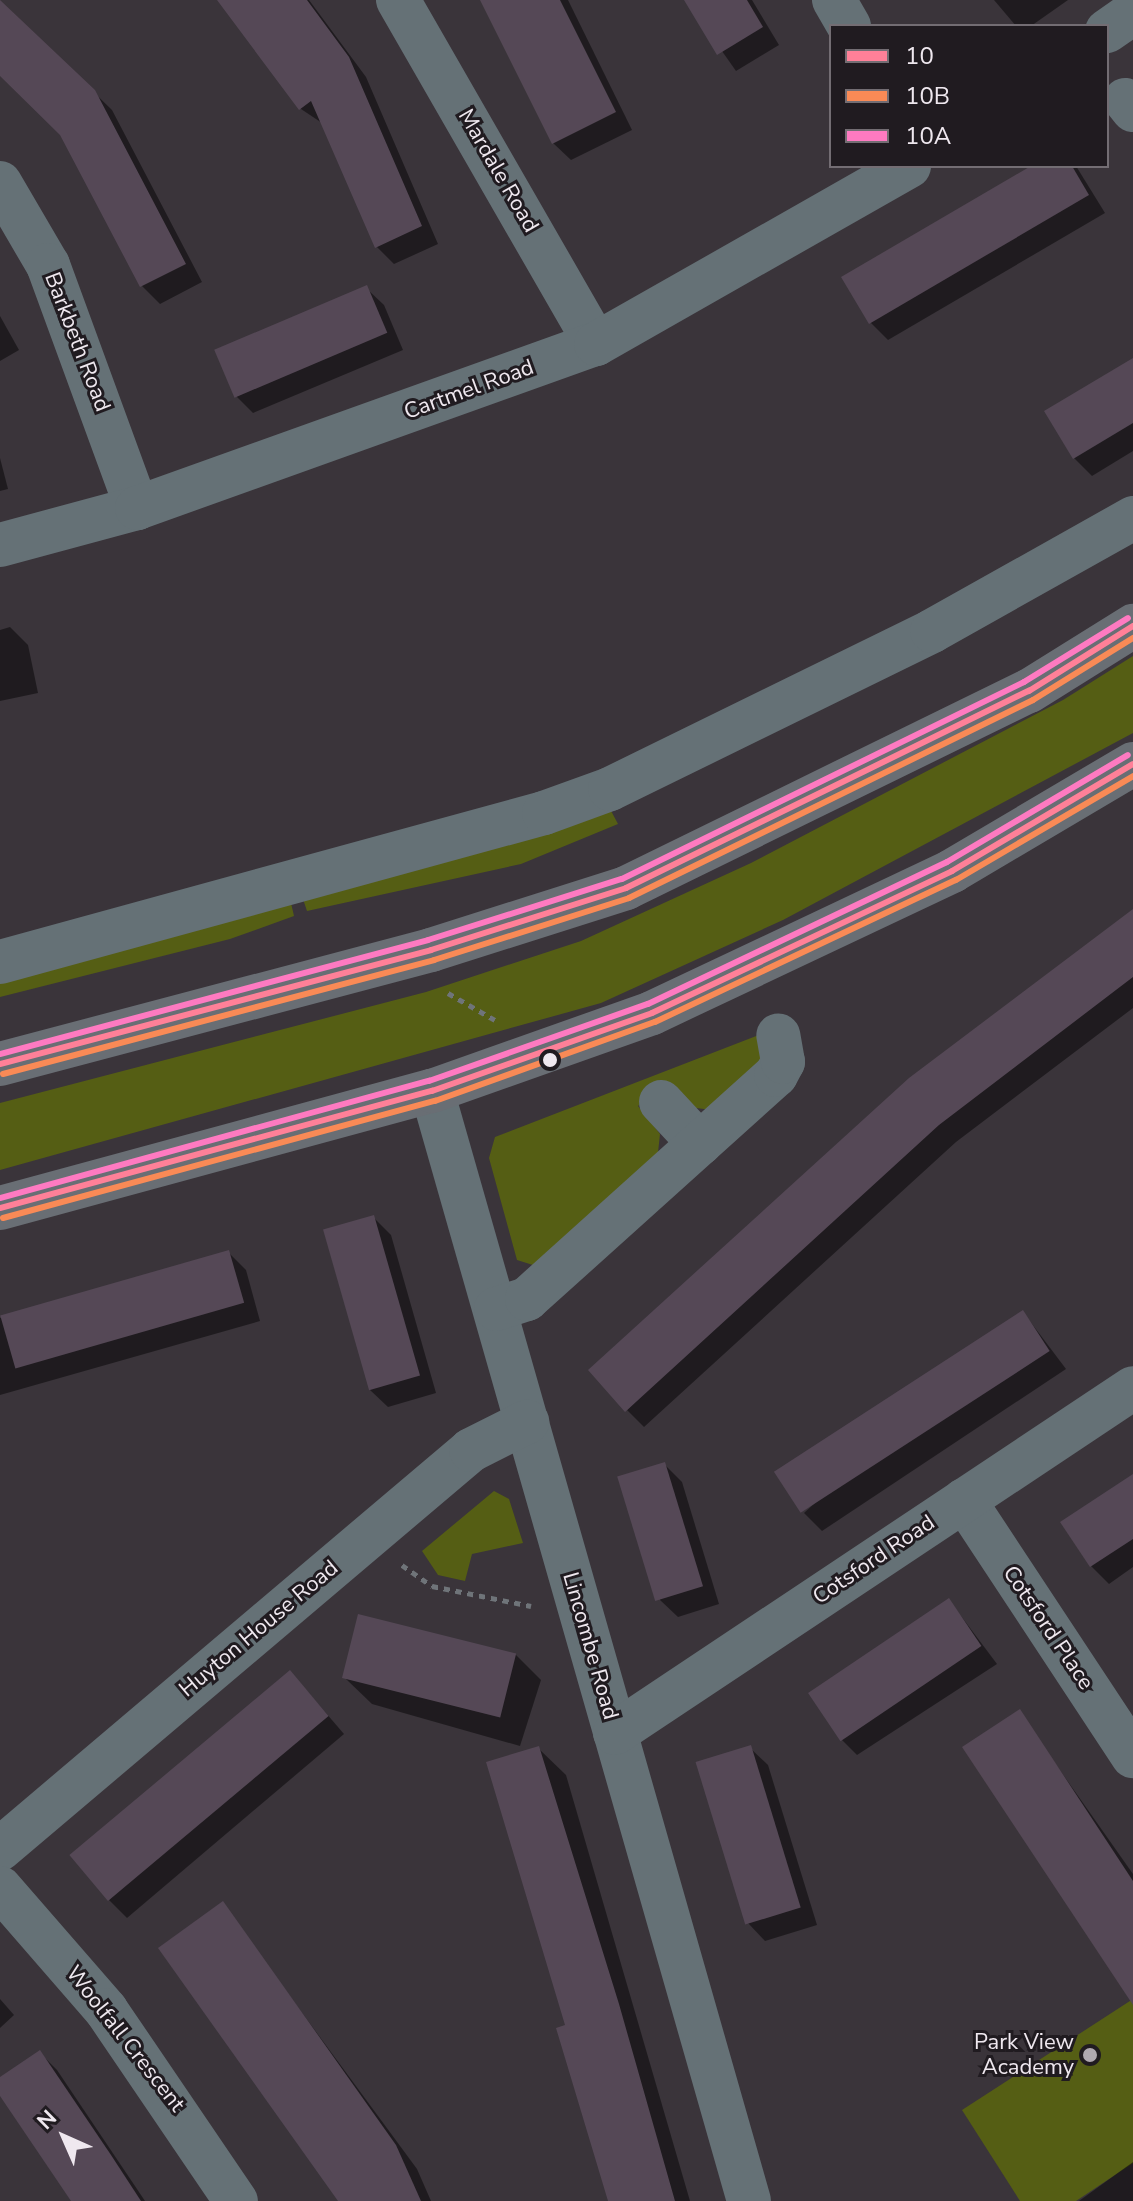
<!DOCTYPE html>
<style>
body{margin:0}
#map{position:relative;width:1133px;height:2201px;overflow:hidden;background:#3a343a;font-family:"Nunito Sans",sans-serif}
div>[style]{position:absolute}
.green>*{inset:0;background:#555e14}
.shadow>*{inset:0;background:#0007}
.building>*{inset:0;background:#554856;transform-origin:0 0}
.path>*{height:5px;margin-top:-2.5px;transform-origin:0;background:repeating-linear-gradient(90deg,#6f7479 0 6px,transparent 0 12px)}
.minor>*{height:44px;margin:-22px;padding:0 22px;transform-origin:22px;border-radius:22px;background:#657176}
.highway>*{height:44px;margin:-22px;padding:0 22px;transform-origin:22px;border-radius:22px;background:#696e74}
.bus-1>*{height:6px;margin:-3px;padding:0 3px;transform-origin:3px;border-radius:3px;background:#ff8098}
.bus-2>*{height:6px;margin:-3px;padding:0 3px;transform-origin:3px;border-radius:3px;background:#f98a56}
.bus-3>*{height:6px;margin:-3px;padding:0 3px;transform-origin:3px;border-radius:3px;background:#fe7ac1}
.dots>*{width:22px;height:22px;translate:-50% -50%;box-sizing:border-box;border:4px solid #201b20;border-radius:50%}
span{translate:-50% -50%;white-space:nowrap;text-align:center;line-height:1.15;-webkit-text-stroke:6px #201b20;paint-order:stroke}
.street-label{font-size:22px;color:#efe8ef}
.poi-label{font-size:22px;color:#efe8ef}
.right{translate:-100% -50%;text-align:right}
.legend{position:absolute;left:829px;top:24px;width:280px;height:144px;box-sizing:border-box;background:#201b20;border:2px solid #736d73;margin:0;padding:10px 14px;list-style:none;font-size:24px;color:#efe8ef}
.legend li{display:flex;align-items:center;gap:16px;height:40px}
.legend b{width:40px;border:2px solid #736d73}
.north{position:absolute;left:24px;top:2097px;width:80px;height:80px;-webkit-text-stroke:6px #201b20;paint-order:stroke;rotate:315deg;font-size:22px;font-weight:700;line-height:32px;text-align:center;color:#efe8ef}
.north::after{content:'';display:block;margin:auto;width:28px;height:36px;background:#efe8ef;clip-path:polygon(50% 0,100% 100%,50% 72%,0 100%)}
</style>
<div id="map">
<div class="green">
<div style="clip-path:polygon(1133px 656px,1133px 733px,783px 920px,601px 1003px,0 1170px,0 1103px,426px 992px,581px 941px,751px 863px,1063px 700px)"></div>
<div style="clip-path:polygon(609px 807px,618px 824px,521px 864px,307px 911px,303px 899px,516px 842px)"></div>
<div style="clip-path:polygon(291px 903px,294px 916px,230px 939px,0 997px,0 977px)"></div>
<div style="clip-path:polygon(764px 1033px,765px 1061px,712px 1110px,688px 1107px,662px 1084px,638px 1106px,660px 1134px,657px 1162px,536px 1266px,517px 1260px,489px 1158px,495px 1137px)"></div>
<div style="clip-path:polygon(494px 1491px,509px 1499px,523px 1543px,472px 1554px,465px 1581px,438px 1575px,422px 1551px)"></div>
<div style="clip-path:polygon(1133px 1999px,1133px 2163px,1076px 2201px,1020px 2201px,962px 2110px)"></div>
</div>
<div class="shadow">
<div style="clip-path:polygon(220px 0,309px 0,366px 77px,438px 244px,394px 264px,376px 246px,322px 123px,301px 109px)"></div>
<div style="clip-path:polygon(482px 0,568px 0,632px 130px,571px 160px,553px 143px)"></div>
<div style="clip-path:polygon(686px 0,752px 0,779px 45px,736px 71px)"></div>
<div style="clip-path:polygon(994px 0,1068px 0,1031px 26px,1016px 26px)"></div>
<div style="clip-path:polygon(0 1px,112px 110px,202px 282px,160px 304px,142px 286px,62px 135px,0 74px)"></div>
<div style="clip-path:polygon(1035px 166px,1076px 166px,1105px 213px,888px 340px,870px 322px)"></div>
<div style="clip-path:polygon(366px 288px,384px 305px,403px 350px,253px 413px,235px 395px)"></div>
<div style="clip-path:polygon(0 316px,19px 350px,0 361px)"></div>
<div style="clip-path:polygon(1133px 359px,1133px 451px,1092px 476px,1074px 458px)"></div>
<div style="clip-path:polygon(0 458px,8px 489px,0 491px)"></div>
<div style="clip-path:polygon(10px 627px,28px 645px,38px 693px,0 701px,0 630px)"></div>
<div style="clip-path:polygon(1133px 911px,1133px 1008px,956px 1142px,644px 1427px,627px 1410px)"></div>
<div style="clip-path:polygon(373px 1217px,391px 1235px,436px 1393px,388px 1407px,370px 1390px)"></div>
<div style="clip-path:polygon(229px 1253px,246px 1270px,260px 1321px,0 1395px,0 1318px)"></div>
<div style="clip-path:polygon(1023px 1312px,1066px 1369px,822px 1531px,804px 1513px)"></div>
<div style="clip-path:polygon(665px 1465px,682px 1482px,719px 1604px,678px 1617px,660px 1600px)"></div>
<div style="clip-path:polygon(1133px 1476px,1133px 1567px,1109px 1584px,1091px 1566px)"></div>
<div style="clip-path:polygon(949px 1600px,997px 1664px,857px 1755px,840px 1738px)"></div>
<div style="clip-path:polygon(515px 1654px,541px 1680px,520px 1746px,372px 1704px,346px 1679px)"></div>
<div style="clip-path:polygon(307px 1691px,344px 1734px,127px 1918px,109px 1900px)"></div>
<div style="clip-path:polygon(1019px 1712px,1133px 1874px,1133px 1997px)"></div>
<div style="clip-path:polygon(538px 1748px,566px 1775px,690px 2201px,611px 2201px,567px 2026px)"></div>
<div style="clip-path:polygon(750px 1748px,768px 1765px,817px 1925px,765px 1941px,748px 1923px)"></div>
<div style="clip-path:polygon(222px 1904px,417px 2169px,431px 2201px,339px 2201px)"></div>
<div style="clip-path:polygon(0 1999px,14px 2015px,0 2028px)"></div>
<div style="clip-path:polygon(40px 2053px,57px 2070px,145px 2201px,73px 2201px,0 2092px,0 2080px)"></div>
<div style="clip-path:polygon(1133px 2162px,1133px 2201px,1079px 2201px)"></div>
</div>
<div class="building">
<div style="clip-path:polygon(0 0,95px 90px,186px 264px,140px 287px,60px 135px,0 76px)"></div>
<div style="clip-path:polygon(217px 0,307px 0,349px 57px,422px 226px,375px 248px,311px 101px,299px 110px)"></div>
<div style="clip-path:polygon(480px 0,560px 0,616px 112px,552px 144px)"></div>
<div style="clip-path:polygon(684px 0,747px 0,763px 27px,717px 55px)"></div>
<div style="clip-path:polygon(1031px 166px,1072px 166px,1089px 195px,869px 324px,841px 277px)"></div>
<div style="left:367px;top:285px;width:52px;height:166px;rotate:67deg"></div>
<div style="clip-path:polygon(1133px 358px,1133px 423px,1073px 459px,1044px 411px)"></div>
<div style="clip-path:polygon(1133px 909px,1133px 977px,939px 1125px,625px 1412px,588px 1370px,909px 1078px)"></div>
<div style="left:374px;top:1215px;width:167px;height:53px;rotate:74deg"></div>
<div style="left:229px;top:1250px;width:55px;height:238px;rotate:74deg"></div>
<div style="left:1023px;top:1310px;width:49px;height:297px;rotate:57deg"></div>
<div style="left:665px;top:1462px;width:130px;height:50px;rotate:73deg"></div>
<div style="clip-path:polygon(1133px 1474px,1133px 1539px,1090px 1567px,1060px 1522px)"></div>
<div style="left:949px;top:1598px;width:58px;height:170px;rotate:56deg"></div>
<div style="left:358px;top:1614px;width:163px;height:66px;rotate:14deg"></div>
<div style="left:290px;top:1670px;width:60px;height:288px;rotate:50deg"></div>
<div style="clip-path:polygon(1020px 1709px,1133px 1881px,1133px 2005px,962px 1747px)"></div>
<div style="left:751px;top:1745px;width:170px;height:58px;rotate:73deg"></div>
<div style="clip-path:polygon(539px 1746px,619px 2004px,675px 2201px,608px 2201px,556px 2028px,565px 2025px,486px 1762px)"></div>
<div style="clip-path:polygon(223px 1901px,396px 2145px,421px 2201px,338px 2201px,158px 1948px)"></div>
<div style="clip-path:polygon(40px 2050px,111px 2155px,141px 2201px,71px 2201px,0 2096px,0 2077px)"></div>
</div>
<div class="path">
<div style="left:448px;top:993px;width:54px;rotate:29.9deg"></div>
<div style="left:402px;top:1565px;width:37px;rotate:35deg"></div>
<div style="left:432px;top:1586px;width:101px;rotate:11.4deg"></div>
</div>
<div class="minor">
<div style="left:398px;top:0;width:397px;rotate:60.1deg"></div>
<div style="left:834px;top:0;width:30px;rotate:60deg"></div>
<div style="left:1107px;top:31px;width:32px;rotate:-35deg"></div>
<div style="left:1125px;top:100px;width:13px;rotate:51deg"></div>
<div style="left:0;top:183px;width:95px;rotate:59.7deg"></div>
<div style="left:48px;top:265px;width:259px;rotate:69.9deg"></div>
<div style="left:0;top:545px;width:142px;rotate:-15.1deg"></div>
<div style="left:137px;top:508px;width:487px;rotate:-19.7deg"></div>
<div style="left:596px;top:344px;width:360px;rotate:-29.6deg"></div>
<div style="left:0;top:962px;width:564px;rotate:-15.32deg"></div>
<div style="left:544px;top:813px;width:70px;rotate:-20deg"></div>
<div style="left:610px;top:789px;width:359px;rotate:-26.1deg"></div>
<div style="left:932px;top:631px;width:231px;rotate:-29.3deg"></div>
<div style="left:432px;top:1091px;width:1154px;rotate:74.06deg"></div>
<div style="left:661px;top:1102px;width:57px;rotate:47.1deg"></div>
<div style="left:496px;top:1309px;width:33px;rotate:-18deg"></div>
<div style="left:527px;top:1299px;width:335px;rotate:-42deg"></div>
<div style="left:776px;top:1075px;width:15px;rotate:-62deg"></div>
<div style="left:783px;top:1062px;width:27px;rotate:-100deg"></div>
<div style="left:964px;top:1500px;width:307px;rotate:56.6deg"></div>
<div style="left:615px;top:1733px;width:622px;rotate:-33.66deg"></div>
<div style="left:0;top:1849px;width:617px;rotate:-40.27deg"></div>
<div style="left:471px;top:1450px;width:63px;rotate:-26.6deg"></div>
<div style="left:0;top:1888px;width:162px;rotate:49deg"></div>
<div style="left:106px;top:2010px;width:231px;rotate:55.8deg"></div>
</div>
<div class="highway">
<div style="left:0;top:1064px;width:446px;rotate:-14.8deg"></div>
<div style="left:431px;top:950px;width:205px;rotate:-17.6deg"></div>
<div style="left:626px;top:888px;width:449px;rotate:-26.1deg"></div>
<div style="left:1029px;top:691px;width:123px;rotate:-32deg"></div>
<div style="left:0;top:1208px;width:448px;rotate:-15.2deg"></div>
<div style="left:432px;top:1091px;width:233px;rotate:-19.5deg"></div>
<div style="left:652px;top:1013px;width:332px;rotate:-25.3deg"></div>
<div style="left:952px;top:871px;width:210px;rotate:-30.6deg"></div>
</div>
<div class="bus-1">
<div style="left:0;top:1064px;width:446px;rotate:-14.8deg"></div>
<div style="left:431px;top:950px;width:205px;rotate:-17.6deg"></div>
<div style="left:626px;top:888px;width:449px;rotate:-26.1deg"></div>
<div style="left:1029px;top:691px;width:123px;rotate:-32deg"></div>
<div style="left:0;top:1208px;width:448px;rotate:-15.2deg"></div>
<div style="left:432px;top:1091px;width:233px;rotate:-19.5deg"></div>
<div style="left:652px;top:1013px;width:332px;rotate:-25.3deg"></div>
<div style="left:952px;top:871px;width:210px;rotate:-30.6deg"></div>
</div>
<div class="bus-2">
<div style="left:3px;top:1074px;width:446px;rotate:-14.8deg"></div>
<div style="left:434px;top:960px;width:205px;rotate:-17.6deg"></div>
<div style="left:629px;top:898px;width:450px;rotate:-26.1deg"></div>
<div style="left:1033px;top:700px;width:118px;rotate:-31.8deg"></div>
<div style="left:3px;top:1218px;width:448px;rotate:-15.2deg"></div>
<div style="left:435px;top:1101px;width:234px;rotate:-19.8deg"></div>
<div style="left:655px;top:1022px;width:333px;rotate:-25.3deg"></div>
<div style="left:956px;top:880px;width:205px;rotate:-30.4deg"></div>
</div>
<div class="bus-3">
<div style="left:0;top:1054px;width:443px;rotate:-14.9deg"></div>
<div style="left:428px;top:940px;width:203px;rotate:-17.5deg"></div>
<div style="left:622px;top:879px;width:448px;rotate:-26.1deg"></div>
<div style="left:1024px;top:682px;width:122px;rotate:-31.6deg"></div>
<div style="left:0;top:1198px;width:445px;rotate:-15.3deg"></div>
<div style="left:429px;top:1081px;width:232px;rotate:-19.4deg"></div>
<div style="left:648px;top:1004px;width:331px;rotate:-25.4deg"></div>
<div style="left:947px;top:862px;width:210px;rotate:-30.6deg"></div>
</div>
<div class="dots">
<div style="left:550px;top:1060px;background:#efe8ef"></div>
<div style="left:1090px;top:2055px;background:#b0a9b0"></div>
</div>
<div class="street-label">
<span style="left:498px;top:171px;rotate:60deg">Mardale Road</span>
<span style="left:77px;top:342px;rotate:69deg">Barkbeth Road</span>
<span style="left:469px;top:390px;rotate:-20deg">Cartmel Road</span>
<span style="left:874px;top:1560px;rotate:-34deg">Cotsford Road</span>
<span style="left:1048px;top:1628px;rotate:56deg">Cotsford Place</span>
<span style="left:259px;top:1629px;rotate:-40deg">Huyton House Road</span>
<span style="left:590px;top:1646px;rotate:74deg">Lincombe Road</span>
<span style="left:125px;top:2039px;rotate:52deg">Woolfall Crescent</span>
</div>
<div class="poi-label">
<span class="right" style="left:1074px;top:2055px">Park View<br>Academy</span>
</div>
<ul class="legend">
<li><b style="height:10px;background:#ff8098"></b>10</li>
<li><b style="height:10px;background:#f98a56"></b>10B</li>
<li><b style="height:10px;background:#fe7ac1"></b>10A</li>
</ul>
<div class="north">N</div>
</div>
